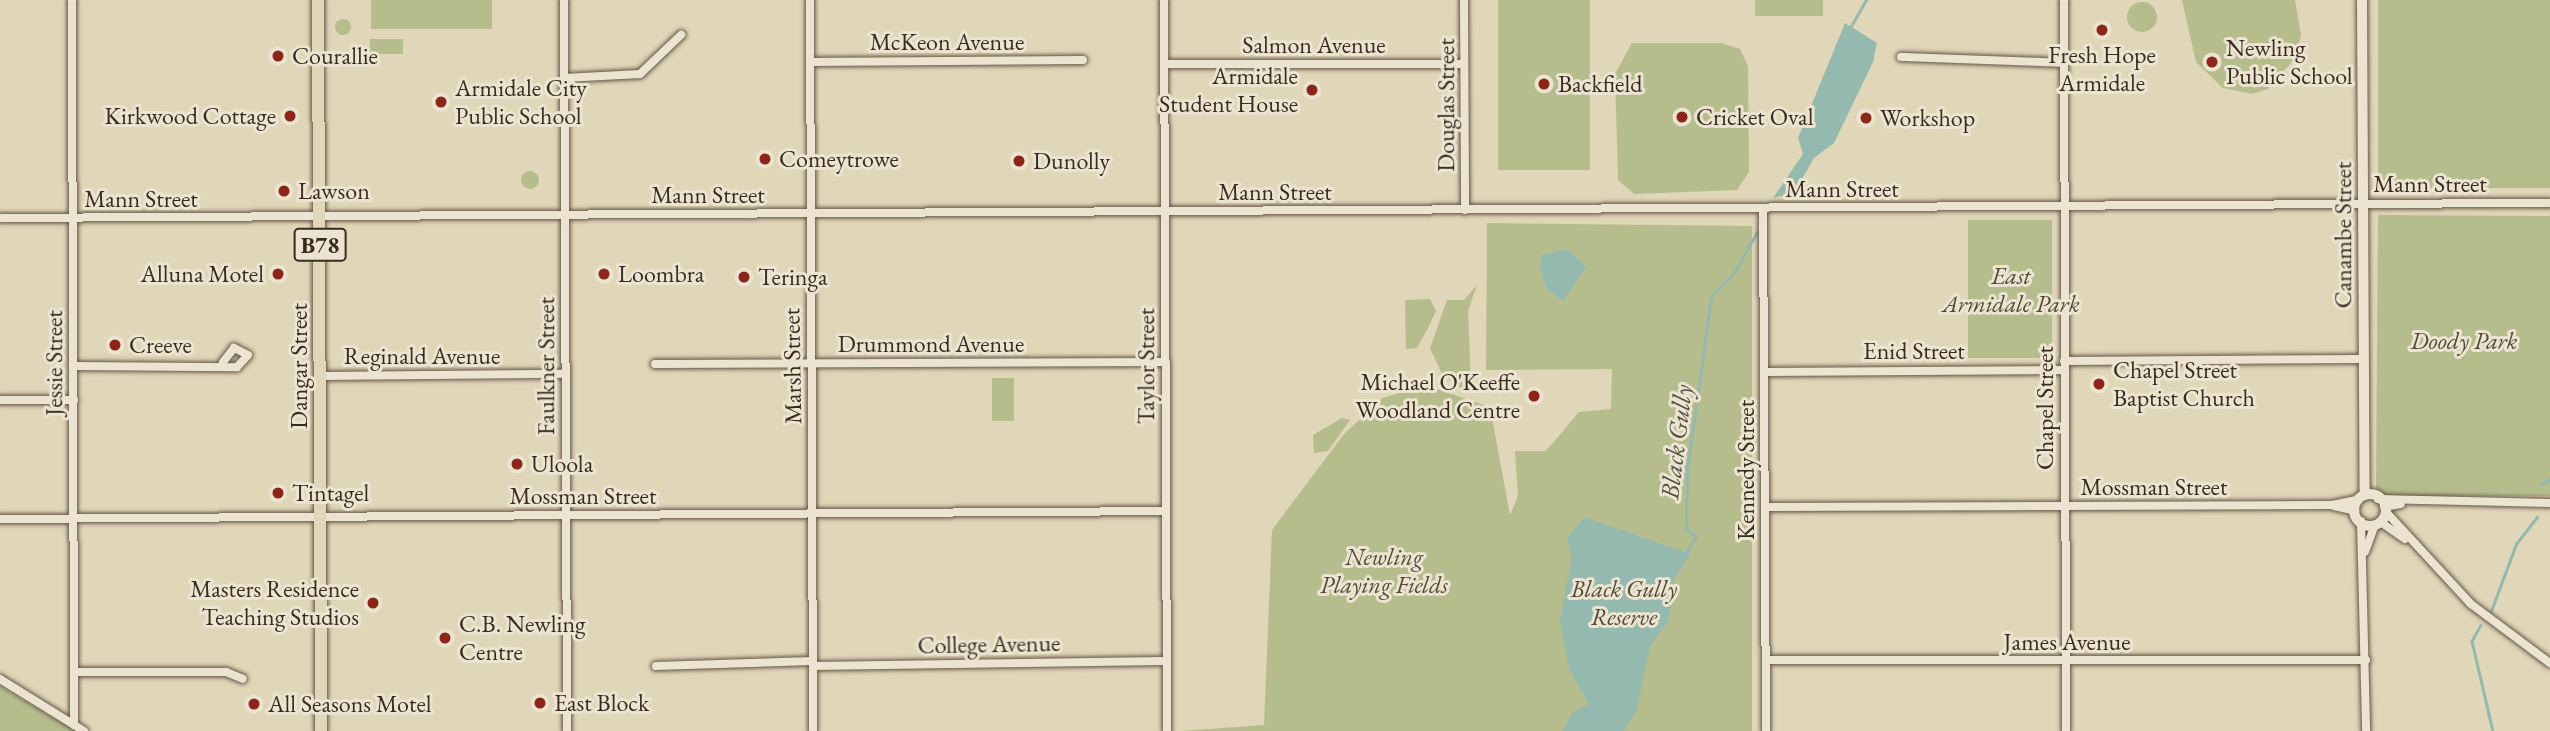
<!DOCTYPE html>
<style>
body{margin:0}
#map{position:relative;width:2550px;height:731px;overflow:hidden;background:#e0d6b8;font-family:"EB Garamond",serif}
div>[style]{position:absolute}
.green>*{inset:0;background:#b5bd8d;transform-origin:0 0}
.round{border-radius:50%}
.water>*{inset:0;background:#94b9ae}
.stream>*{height:2.5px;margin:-1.25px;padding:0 1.25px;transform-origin:1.25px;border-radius:1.25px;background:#94b9ae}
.roads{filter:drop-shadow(0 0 2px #645644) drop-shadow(0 0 2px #645644)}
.minor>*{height:8px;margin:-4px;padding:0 4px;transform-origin:4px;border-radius:4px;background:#ebe4d1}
.tertiary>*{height:10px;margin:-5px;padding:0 5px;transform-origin:5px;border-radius:5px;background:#ebe4d1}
.tertiary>.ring{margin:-5px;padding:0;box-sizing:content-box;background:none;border:10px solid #ebe4d1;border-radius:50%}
.primary>*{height:12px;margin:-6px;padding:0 6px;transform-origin:6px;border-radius:6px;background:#e0d6b8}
.dots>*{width:19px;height:19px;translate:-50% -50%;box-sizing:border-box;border:4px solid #ebe4d1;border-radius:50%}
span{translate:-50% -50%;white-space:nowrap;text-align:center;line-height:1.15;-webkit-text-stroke:6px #ebe4d1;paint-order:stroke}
.shield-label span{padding:2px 5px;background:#ebe4d1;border:2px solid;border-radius:5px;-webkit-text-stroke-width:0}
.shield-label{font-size:23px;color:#3b2b1e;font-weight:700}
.street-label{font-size:24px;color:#3b2b1e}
.poi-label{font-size:24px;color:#3b2b1e}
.left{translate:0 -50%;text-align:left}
.right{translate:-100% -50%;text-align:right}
.park-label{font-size:24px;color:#534834;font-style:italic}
.water-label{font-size:26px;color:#514e42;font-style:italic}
</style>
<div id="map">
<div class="green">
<div style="left:371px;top:0;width:121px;height:29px"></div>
<div style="left:1498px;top:0;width:92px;height:170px"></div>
<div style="left:1755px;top:0;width:68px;height:16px"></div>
<div style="clip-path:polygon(2182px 0,2295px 0,2301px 35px,2296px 57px,2268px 89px,2252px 94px,2223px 88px,2196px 62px)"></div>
<div style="left:2378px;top:0;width:172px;height:188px"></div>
<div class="round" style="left:2127px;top:2px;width:30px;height:30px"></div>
<div class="round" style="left:335px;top:19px;width:16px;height:16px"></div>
<div style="left:403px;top:39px;width:15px;height:33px;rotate:90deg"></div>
<div style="clip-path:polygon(1632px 43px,1721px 43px,1740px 49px,1748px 66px,1749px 172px,1737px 190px,1634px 194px,1618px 180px,1615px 74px)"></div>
<div class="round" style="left:521px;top:171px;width:18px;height:18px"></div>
<div style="clip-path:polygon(2378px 215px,2550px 216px,2550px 496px,2383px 496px,2376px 488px)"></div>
<div style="left:2052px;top:220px;width:138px;height:84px;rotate:90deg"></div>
<div style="clip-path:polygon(1487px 223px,1752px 226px,1752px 731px,1181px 731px,1264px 725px,1272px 530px,1344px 434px,1383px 398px,1425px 385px,1490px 407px,1510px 515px,1518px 496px,1515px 451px,1546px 451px,1579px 412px,1611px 409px,1612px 369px,1486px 370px)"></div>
<div style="clip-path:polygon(1477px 285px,1468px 311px,1471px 385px,1462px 389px,1442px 374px,1430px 348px,1447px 300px,1464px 300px)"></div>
<div style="clip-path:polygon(1430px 299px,1436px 311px,1428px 328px,1417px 348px,1406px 349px,1405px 300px)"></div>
<div style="left:992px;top:378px;width:22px;height:43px"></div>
<div style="clip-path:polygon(1342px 418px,1350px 420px,1328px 451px,1314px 453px,1313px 435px)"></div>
<div style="clip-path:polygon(0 686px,11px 693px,76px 731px,0 731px)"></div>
</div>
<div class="water">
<div style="clip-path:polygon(1845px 23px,1877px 43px,1873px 62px,1834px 143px,1814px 158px,1794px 193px,1773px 198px,1803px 154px,1798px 138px)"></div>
<div style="clip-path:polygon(1567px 249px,1586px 267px,1563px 301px,1547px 289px,1540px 269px,1541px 255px)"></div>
<div style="clip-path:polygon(1584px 517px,1690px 554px,1673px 581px,1669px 620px,1650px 646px,1637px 709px,1624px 731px,1563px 731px,1571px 714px,1589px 704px,1569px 669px,1560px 622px,1572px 556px,1567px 538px)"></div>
</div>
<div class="stream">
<div style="left:1851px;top:26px;width:30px;rotate:-60deg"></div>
<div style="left:2541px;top:485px;width:11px;rotate:-34deg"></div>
<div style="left:1685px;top:555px;width:21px;rotate:-59deg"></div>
<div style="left:1696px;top:537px;width:13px;rotate:-141deg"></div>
<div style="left:1686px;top:529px;width:57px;rotate:-89deg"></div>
<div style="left:1687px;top:472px;width:178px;rotate:-82.2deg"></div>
<div style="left:1711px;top:296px;width:33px;rotate:-45deg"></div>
<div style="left:1734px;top:273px;width:47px;rotate:-60.7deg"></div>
<div style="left:2491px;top:611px;width:72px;rotate:-69.5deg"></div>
<div style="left:2516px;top:544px;width:34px;rotate:-52deg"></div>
<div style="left:2481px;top:625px;width:18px;rotate:119deg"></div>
<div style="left:2472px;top:641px;width:92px;rotate:76.9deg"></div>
</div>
<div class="roads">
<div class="minor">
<div style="left:72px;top:0;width:725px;rotate:89.84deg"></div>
<div style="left:564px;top:0;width:731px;rotate:89.76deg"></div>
<div style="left:810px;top:0;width:731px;rotate:89.76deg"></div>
<div style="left:1164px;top:0;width:731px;rotate:89.76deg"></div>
<div style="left:1464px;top:0;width:210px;rotate:89.7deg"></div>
<div style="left:2064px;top:0;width:731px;rotate:89.84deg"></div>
<div style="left:1901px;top:57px;width:163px;rotate:2.1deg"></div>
<div style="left:810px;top:62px;width:273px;rotate:-0.4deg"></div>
<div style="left:1164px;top:64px;width:300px"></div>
<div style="left:564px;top:78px;width:76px;rotate:-3deg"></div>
<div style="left:640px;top:74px;width:57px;rotate:-43.6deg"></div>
<div style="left:1763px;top:208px;width:523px;rotate:89.67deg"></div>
<div style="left:0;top:218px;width:2550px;rotate:-0.34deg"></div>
<div style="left:2064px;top:361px;width:300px;rotate:-0.4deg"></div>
<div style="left:655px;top:364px;width:511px;rotate:-0.22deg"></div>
<div style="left:74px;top:366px;width:163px;rotate:0.4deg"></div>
<div style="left:237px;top:367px;width:16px;rotate:-47deg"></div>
<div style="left:248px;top:355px;width:16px;rotate:-153deg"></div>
<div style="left:234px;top:348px;width:18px;rotate:128deg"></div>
<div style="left:1765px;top:372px;width:299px;rotate:-0.4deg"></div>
<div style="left:320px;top:376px;width:246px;rotate:-0.5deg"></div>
<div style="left:0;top:400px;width:74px"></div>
<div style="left:2378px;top:499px;width:172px;rotate:1.3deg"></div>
<div style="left:2334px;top:506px;width:22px;rotate:13deg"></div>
<div style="left:1766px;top:507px;width:566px;rotate:-0.2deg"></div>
<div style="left:2332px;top:505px;width:25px;rotate:-12deg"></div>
<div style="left:2384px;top:507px;width:17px;rotate:-10deg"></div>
<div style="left:2386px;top:512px;width:125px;rotate:47.3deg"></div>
<div style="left:2471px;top:604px;width:99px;rotate:36.8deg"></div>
<div style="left:0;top:519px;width:1166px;rotate:-0.39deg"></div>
<div style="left:2361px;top:521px;width:210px;rotate:88.6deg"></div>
<div style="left:2382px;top:523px;width:28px;rotate:35deg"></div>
<div style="left:2365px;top:552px;width:27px;rotate:-70deg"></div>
<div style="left:1767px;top:660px;width:599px"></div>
<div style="left:656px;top:666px;width:157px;rotate:-1.8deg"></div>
<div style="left:813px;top:666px;width:354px;rotate:-0.8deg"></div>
<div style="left:74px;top:672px;width:152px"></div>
<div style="left:226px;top:672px;width:18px;rotate:22deg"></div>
<div style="left:0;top:679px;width:99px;rotate:31.8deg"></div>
</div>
<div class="tertiary">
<div style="left:2362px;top:0;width:495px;rotate:89.7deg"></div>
<div class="ring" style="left:2354px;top:494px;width:22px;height:22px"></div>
</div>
<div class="primary">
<div style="left:318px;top:0;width:731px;rotate:89.76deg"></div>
</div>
</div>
<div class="dots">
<div style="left:2102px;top:30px;background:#8f2418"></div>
<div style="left:278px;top:56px;background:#8f2418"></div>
<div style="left:2212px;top:62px;background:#8f2418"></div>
<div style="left:1544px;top:84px;background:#8f2418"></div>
<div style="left:1312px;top:90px;background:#8f2418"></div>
<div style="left:441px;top:102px;background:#8f2418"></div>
<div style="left:290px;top:116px;background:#8f2418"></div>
<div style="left:1682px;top:117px;background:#8f2418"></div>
<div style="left:1866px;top:118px;background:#8f2418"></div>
<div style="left:765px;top:159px;background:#8f2418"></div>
<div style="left:1019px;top:161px;background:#8f2418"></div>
<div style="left:284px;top:191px;background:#8f2418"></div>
<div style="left:278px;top:274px;background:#8f2418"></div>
<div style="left:604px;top:274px;background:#8f2418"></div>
<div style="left:744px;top:277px;background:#8f2418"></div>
<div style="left:115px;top:345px;background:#8f2418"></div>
<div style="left:2099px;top:384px;background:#8f2418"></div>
<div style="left:1534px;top:396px;background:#8f2418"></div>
<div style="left:517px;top:464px;background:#8f2418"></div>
<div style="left:278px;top:493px;background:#8f2418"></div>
<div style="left:373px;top:603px;background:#8f2418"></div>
<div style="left:445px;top:638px;background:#8f2418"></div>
<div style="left:540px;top:703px;background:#8f2418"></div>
<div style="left:254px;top:704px;background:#8f2418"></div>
</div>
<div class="shield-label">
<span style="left:320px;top:245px">B78</span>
</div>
<div class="street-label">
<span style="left:947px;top:42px">McKeon Avenue</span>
<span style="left:1314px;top:45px">Salmon Avenue</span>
<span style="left:1446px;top:105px;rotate:-90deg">Douglas Street</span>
<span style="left:2430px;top:184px">Mann Street</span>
<span style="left:1842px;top:189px">Mann Street</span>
<span style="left:1275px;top:192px">Mann Street</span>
<span style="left:708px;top:195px">Mann Street</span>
<span style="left:141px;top:199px">Mann Street</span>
<span style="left:2343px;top:235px;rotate:-90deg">Canambe Street</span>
<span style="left:931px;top:344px">Drummond Avenue</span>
<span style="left:1914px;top:351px">Enid Street</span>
<span style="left:422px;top:356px">Reginald Avenue</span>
<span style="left:54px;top:363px;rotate:-90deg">Jessie Street</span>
<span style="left:299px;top:366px;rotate:-90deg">Dangar Street</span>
<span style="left:546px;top:366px;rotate:-90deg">Faulkner Street</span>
<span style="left:792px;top:366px;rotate:-91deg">Marsh Street</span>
<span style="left:1146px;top:366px;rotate:-90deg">Taylor Street</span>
<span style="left:2045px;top:408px;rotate:-90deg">Chapel Street</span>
<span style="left:1746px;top:470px;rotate:-90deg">Kennedy Street</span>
<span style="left:2154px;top:487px">Mossman Street</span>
<span style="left:583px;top:496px">Mossman Street</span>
<span style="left:2067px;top:642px">James Avenue</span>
<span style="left:989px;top:644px;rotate:-1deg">College Avenue</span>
</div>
<div class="poi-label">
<span class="left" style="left:2226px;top:62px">Newling<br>Public School</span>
<span style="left:2102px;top:69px">Fresh Hope<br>Armidale</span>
<span class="left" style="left:292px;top:56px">Courallie</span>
<span class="right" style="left:1298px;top:90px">Armidale<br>Student House</span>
<span class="left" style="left:1558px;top:84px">Backfield</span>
<span class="left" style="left:455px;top:102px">Armidale City<br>Public School</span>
<span class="right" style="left:276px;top:116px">Kirkwood Cottage</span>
<span class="left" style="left:1696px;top:117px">Cricket Oval</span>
<span class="left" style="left:1880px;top:118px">Workshop</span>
<span class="left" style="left:779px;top:159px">Comeytrowe</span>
<span class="left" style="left:1033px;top:161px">Dunolly</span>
<span class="left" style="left:298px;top:191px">Lawson</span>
<span class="right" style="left:264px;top:274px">Alluna Motel</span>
<span class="left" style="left:618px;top:274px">Loombra</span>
<span class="left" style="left:758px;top:277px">Teringa</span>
<span class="left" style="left:129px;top:345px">Creeve</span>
<span class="left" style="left:2113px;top:384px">Chapel Street<br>Baptist Church</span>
<span class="right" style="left:1520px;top:396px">Michael O'Keeffe<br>Woodland Centre</span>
<span class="left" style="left:531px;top:464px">Uloola</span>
<span class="left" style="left:292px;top:493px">Tintagel</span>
<span class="right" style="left:359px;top:603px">Masters Residence<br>Teaching Studios</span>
<span class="left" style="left:459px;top:638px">C.B. Newling<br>Centre</span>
<span class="left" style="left:554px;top:703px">East Block</span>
<span class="left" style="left:268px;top:704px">All Seasons Motel</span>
</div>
<div class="park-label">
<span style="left:2011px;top:290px">East<br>Armidale Park</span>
<span style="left:2464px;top:341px">Doody Park</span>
<span style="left:1384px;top:571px">Newling<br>Playing Fields</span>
<span style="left:1624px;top:603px">Black Gully<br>Reserve</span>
</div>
<div class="water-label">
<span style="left:1677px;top:442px;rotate:-83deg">Black Gully</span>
</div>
</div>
